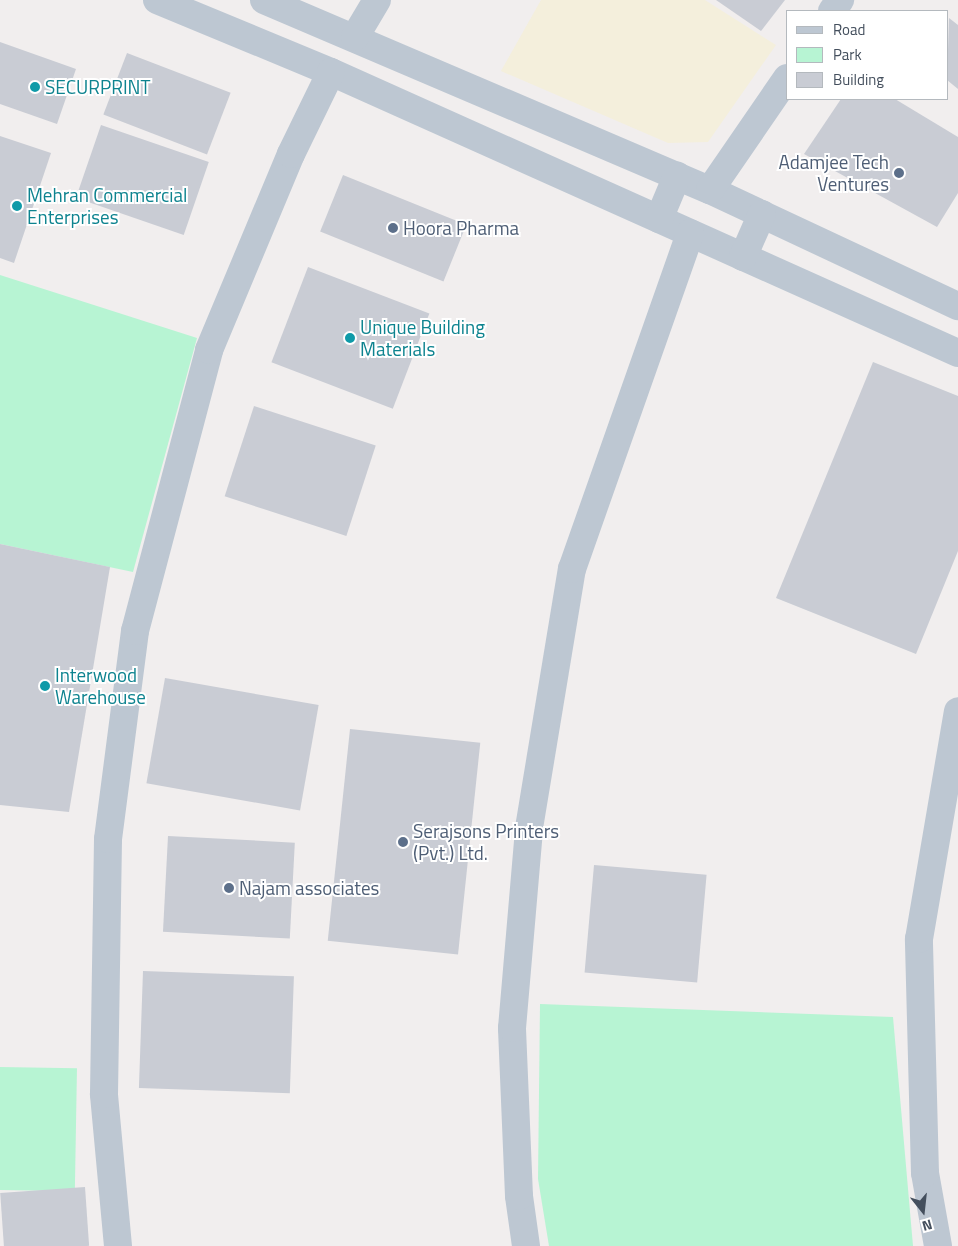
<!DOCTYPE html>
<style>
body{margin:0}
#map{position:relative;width:958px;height:1246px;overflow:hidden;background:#f1eeee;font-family:"Titillium Web",sans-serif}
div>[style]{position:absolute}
.green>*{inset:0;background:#b7f4d3;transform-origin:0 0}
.sand>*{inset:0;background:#f4efdc}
.building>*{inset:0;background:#c9ccd4;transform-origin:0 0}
.minor>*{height:28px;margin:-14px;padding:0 14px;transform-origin:14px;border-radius:14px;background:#bdc7d2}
.dots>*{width:14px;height:14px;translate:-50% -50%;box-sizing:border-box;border:2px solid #fff;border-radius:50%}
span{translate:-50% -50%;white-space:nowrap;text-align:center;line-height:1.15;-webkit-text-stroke:4px #fff;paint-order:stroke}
.culture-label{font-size:19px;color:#0d838f}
.left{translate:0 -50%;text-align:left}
.service-label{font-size:19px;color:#4e5e75}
.right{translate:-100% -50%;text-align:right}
.legend{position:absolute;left:786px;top:10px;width:162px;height:90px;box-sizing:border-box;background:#fff;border:1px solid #b4b9be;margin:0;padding:6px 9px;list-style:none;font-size:15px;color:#444f5d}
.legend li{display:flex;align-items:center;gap:10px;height:25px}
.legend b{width:25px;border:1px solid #b4b9be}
.north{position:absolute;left:898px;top:1186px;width:50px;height:50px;-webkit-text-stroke:4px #fff;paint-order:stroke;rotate:164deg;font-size:14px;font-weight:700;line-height:20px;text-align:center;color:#444f5d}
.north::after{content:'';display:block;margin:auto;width:18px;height:22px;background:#444f5d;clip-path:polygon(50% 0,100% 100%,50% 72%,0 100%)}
</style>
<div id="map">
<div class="green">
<div style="clip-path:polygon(0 275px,197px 338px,133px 572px,0 544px)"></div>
<div style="clip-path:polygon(540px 1004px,893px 1017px,913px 1246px,549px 1246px,538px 1179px)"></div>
<div style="left:0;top:1067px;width:77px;height:123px;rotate:1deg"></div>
</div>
<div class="sand">
<div style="clip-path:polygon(541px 0,705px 0,776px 45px,708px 142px,668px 143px,501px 71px)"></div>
</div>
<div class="building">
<div style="clip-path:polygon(716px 0,785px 0,761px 31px)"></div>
<div style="clip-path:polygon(949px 18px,958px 25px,958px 89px,947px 80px)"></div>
<div style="clip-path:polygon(0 42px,76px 69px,57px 124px,0 104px)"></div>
<div style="left:127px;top:53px;width:111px;height:66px;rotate:21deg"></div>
<div style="clip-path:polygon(841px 99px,895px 99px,958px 137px,958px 193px,937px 227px,804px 154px)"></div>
<div style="left:101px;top:125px;width:114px;height:77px;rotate:19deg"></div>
<div style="clip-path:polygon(0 136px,51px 153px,14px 263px,0 258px)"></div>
<div style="left:343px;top:175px;width:133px;height:61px;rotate:22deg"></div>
<div style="left:308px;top:267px;width:130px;height:102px;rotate:21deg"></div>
<div style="clip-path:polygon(873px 362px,958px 396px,958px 551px,916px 654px,776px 598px)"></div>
<div style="left:254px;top:406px;width:128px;height:95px;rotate:18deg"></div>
<div style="clip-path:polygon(0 544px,110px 567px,69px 812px,0 805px)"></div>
<div style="left:165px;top:678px;width:156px;height:107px;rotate:10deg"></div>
<div style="left:350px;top:729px;width:131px;height:213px;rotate:6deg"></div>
<div style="left:168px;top:836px;width:127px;height:96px;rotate:3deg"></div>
<div style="left:594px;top:865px;width:113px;height:108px;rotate:5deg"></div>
<div style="left:143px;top:971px;width:151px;height:117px;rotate:2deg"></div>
<div style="left:85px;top:1187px;width:59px;height:85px;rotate:86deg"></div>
</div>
<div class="minor">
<div style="left:157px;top:0;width:188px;rotate:22.5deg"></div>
<div style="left:331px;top:72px;width:687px;rotate:24.14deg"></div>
<div style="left:264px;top:0;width:485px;rotate:23.1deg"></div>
<div style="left:710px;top:190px;width:274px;rotate:25.1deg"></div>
<div style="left:832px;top:11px;width:14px;rotate:-54deg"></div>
<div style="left:355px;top:37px;width:43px;rotate:-59.3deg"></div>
<div style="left:710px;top:190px;width:136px;rotate:-55.5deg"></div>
<div style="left:659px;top:219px;width:47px;rotate:-67.3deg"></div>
<div style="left:743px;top:257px;width:47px;rotate:-66.2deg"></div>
<div style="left:118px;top:1246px;width:153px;rotate:-95.3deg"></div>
<div style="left:104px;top:1094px;width:255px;rotate:-89.1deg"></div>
<div style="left:108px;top:839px;width:210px;rotate:-82.6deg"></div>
<div style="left:135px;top:631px;width:291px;rotate:-75.2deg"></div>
<div style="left:209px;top:350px;width:212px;rotate:-67.3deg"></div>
<div style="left:291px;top:154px;width:91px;rotate:-64deg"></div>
<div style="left:526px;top:1246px;width:50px;rotate:-98deg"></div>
<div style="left:519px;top:1196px;width:168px;rotate:-92.4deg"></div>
<div style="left:512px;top:1028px;width:201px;rotate:-85.1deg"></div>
<div style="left:529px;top:828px;width:263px;rotate:-80.6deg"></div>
<div style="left:572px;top:569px;width:356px;rotate:-70.6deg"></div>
<div style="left:938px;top:1246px;width:74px;rotate:-100.1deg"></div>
<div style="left:925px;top:1173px;width:234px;rotate:-91.5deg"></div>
<div style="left:919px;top:939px;width:231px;rotate:-80.3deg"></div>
</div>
<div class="dots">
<div style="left:35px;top:87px;background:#0f9aa8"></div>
<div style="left:899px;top:173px;background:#5c6f8a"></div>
<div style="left:17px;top:206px;background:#0f9aa8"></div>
<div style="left:393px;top:228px;background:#5c6f8a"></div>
<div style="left:350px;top:338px;background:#0f9aa8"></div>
<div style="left:45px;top:686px;background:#0f9aa8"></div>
<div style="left:403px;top:842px;background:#5c6f8a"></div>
<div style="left:229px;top:888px;background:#5c6f8a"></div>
</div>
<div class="culture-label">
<span class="left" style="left:45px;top:87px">SECURPRINT</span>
<span class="left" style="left:27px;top:206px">Mehran Commercial<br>Enterprises</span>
<span class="left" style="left:360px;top:338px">Unique Building<br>Materials</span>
<span class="left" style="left:55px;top:686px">Interwood<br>Warehouse</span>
</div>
<div class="service-label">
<span class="right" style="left:889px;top:173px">Adamjee Tech<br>Ventures</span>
<span class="left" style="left:403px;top:228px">Hoora Pharma</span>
<span class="left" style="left:413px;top:842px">Serajsons Printers<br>(Pvt.) Ltd.</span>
<span class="left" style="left:239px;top:888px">Najam associates</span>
</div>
<ul class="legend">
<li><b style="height:6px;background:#bdc7d2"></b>Road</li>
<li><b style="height:14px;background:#b7f4d3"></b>Park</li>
<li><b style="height:14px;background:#c9ccd4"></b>Building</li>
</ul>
<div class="north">N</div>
</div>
